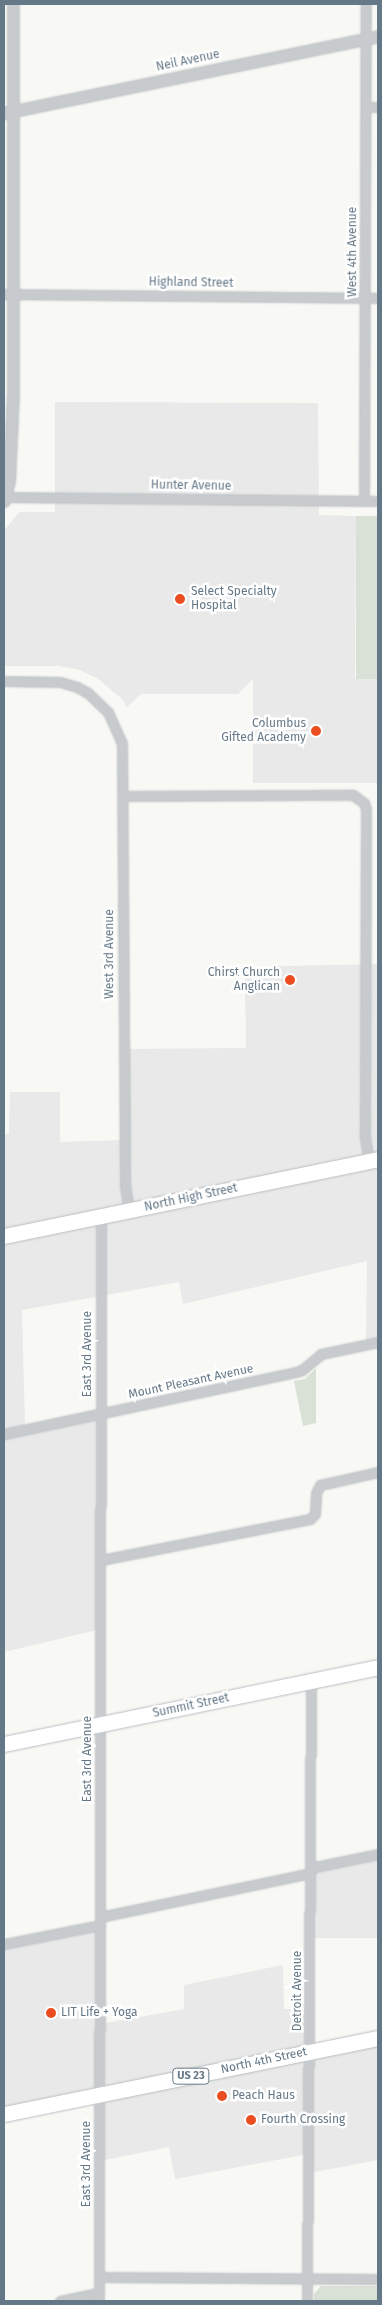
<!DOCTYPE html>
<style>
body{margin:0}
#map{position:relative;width:382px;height:2305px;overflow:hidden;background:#f8f8f4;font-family:"Fira Sans",sans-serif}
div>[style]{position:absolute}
.built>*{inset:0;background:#e8e9e8}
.green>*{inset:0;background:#d9e0d5;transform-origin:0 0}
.roads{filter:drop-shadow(0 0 1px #babec2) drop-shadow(0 0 1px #babec2)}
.minor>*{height:9px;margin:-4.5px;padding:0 4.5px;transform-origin:4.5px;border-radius:4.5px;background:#c7cbce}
.tertiary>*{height:11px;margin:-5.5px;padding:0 5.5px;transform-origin:5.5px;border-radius:5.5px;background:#c7cbce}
.primary>*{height:15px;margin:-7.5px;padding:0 7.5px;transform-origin:7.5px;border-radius:7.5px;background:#fff}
.dots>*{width:14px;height:14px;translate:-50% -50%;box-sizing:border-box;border:2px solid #fff;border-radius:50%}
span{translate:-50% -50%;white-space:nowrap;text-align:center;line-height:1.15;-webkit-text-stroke:5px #fff;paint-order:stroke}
.shield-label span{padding:1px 4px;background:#fff;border:1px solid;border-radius:4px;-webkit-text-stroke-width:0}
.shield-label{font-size:11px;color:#657887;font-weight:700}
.street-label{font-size:12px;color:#657887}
.poi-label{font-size:12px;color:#657887}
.left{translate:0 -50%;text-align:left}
.right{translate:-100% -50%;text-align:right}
.frame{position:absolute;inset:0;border:5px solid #657887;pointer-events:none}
</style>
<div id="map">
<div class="built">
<div style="clip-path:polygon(55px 402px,318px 403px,319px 515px,356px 516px,355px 678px,378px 679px,378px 783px,253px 783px,253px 679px,238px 694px,141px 694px,127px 707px,122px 699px,97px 678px,77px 669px,58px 666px,4px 666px,4px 531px,19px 512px,55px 512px)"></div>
<div style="clip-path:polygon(378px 964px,378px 1341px,366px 1343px,367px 1261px,183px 1304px,179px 1282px,22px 1310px,25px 1428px,104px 1415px,101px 1629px,4px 1652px,4px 1134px,9px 1134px,10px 1092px,60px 1092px,60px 1142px,126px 1140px,125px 1049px,246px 1048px,245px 967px)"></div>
<div style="clip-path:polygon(378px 1855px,378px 1938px,313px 1938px,312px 1869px)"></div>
<div style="clip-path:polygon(103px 1924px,101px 2024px,184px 2009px,184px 1985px,283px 1965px,284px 2009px,311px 2009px,310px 2050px,378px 2036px,378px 2160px,309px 2173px,308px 2154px,175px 2179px,169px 2147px,100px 2161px,99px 2097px,4px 2117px,4px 1944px)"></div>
</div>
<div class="green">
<div style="left:356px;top:516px;width:22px;height:163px"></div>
<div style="clip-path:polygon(316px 1368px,316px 1423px,303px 1426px,294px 1381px,305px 1379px)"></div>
<div style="clip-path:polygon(321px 2286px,378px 2286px,378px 2301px,314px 2301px,314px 2294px)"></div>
</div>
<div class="roads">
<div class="minor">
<div style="left:366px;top:107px;width:12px"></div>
<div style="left:4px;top:294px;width:374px;rotate:0.6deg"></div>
<div style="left:4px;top:497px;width:374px;rotate:0.6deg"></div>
<div style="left:364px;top:501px;width:497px;rotate:-89.8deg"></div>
<div style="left:4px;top:681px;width:56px;rotate:1deg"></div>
<div style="left:60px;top:682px;width:18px;rotate:16deg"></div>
<div style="left:77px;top:687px;width:13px;rotate:29deg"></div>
<div style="left:88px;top:693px;width:28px;rotate:44deg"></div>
<div style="left:108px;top:712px;width:34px;rotate:66deg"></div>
<div style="left:122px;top:743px;width:442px;rotate:89.6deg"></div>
<div style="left:125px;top:1185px;width:26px;rotate:81deg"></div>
<div style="left:124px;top:796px;width:229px;rotate:-0.3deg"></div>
<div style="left:353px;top:795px;width:14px;rotate:36deg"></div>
<div style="left:364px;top:803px;width:6px;rotate:72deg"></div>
<div style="left:366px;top:809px;width:329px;rotate:90.2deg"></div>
<div style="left:365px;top:1138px;width:23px;rotate:80deg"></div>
<div style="left:4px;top:1434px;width:299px;rotate:-12deg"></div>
<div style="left:296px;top:1372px;width:6px;rotate:-18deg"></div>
<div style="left:302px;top:1370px;width:25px;rotate:-40deg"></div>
<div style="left:321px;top:1354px;width:58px;rotate:-11.9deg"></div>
<div style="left:101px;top:1560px;width:213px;rotate:-11.1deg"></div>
<div style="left:310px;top:1519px;width:7px;rotate:-45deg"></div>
<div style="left:315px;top:1514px;width:21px;rotate:-87deg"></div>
<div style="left:316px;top:1493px;width:9px;rotate:-63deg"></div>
<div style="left:320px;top:1485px;width:59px;rotate:-12.6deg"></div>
<div style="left:310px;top:1868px;width:69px;rotate:-11.6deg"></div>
<div style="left:100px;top:1917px;width:215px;rotate:-11.8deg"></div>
<div style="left:4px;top:1944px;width:98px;rotate:-11.2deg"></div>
<div style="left:100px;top:2277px;width:278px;rotate:0.4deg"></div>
<div style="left:60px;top:2301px;width:40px;rotate:-12deg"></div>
<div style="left:99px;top:2301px;width:1084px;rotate:-89.89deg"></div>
<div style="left:307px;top:2301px;width:620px;rotate:-89.63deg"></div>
</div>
<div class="tertiary">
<div style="left:4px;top:113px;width:382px;rotate:-11.6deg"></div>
<div style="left:4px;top:501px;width:21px;rotate:-76deg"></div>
<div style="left:9px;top:481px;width:87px;rotate:-87.4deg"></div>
<div style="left:13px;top:394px;width:390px;rotate:-90deg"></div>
</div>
<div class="primary">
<div style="left:4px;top:1236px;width:382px;rotate:-11.6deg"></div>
<div style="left:4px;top:1744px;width:382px;rotate:-11.6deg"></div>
<div style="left:4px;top:2114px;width:382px;rotate:-11.5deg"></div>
</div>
</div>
<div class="dots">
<div style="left:180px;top:599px;background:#eb4d20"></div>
<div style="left:316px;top:731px;background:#eb4d20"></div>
<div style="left:290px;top:980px;background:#eb4d20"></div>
<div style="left:51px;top:2013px;background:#eb4d20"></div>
<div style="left:222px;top:2096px;background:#eb4d20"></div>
<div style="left:251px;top:2120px;background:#eb4d20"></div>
</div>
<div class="shield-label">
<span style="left:191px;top:2076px">US 23</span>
</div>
<div class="street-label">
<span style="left:188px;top:61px;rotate:-12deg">Neil Avenue</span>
<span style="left:353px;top:252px;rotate:-90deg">West 4th Avenue</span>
<span style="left:191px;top:283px;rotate:1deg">Highland Street</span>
<span style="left:191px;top:486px;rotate:1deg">Hunter Avenue</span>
<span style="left:110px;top:954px;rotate:-90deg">West 3rd Avenue</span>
<span style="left:191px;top:1198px;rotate:-12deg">North High Street</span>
<span style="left:88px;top:1354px;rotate:-90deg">East 3rd Avenue</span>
<span style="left:191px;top:1382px;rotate:-12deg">Mount Pleasant Avenue</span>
<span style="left:191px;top:1706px;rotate:-12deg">Summit Street</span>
<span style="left:88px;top:1759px;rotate:-90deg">East 3rd Avenue</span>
<span style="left:298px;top:1991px;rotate:-90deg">Detroit Avenue</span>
<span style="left:264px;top:2061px;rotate:-12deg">North 4th Street</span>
<span style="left:87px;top:2164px;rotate:-90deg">East 3rd Avenue</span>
</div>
<div class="poi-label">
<span class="left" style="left:191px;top:599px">Select Specialty<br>Hospital</span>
<span class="right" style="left:306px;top:731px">Columbus<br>Gifted Academy</span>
<span class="right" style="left:280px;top:980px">Chirst Church<br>Anglican</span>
<span class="left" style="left:61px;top:2013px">LIT Life + Yoga</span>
<span class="left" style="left:232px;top:2096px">Peach Haus</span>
<span class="left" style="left:261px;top:2120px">Fourth Crossing</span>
</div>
<div class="frame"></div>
</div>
